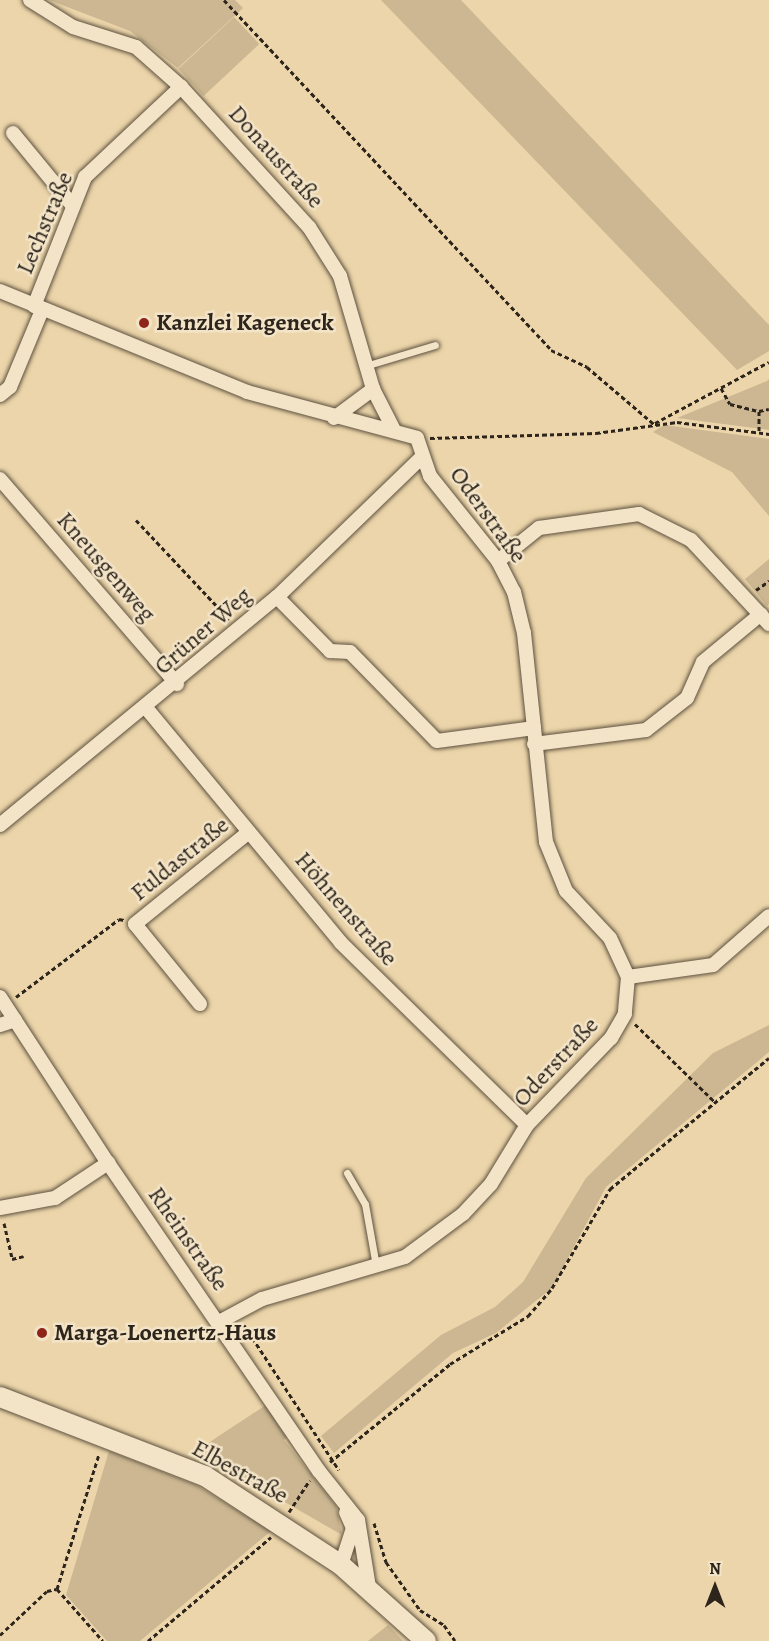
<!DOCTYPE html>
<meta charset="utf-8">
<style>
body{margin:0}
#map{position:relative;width:769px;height:1641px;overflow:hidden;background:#ecd5aa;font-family:Alegreya,serif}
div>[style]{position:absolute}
.green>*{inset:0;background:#ccb792;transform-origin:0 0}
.path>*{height:3px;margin-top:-1.5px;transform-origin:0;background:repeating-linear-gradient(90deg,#2d251b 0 4.5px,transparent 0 7.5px)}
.roads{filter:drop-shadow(0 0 2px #5d513f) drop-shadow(0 0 2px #5d513f)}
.lane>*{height:7px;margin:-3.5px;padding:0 3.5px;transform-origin:3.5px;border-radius:3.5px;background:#f3e4c8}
.street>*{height:14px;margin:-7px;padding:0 7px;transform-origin:7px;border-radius:7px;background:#f3e4c8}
.secondary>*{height:20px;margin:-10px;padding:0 10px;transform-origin:10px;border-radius:10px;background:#f3e4c8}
.dots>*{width:16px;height:16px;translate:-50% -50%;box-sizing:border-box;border:3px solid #f3e4c8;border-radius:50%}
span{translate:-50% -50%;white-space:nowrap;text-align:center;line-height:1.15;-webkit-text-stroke:5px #f3e4c8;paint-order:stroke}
.street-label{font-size:24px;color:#2d251b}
.poi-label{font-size:24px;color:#2d251b;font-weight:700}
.left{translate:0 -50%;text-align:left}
.north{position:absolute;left:685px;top:1557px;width:60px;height:60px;-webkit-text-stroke:4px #f3e4c8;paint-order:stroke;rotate:0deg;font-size:16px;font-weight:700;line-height:24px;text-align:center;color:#2d251b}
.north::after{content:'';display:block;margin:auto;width:21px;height:27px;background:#2d251b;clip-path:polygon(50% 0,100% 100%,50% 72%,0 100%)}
</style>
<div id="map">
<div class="green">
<div style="clip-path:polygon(49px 0,235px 0,243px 8px,178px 68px,130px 31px)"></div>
<div style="clip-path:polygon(381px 0,461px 0,769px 325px,769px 351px,737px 370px)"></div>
<div style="left:234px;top:17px;width:37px;height:76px;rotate:47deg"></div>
<div style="clip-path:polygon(769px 379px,769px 430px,677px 418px,767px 381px)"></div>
<div style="clip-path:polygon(664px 425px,769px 439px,769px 516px,732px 472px,653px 432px)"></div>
<div style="clip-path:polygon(769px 559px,769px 604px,767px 606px,745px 579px)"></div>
<div style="clip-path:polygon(769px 1025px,769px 1052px,606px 1187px,552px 1288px,496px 1333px,453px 1353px,334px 1453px,321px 1436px,441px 1335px,495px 1307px,523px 1282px,586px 1178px,713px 1053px)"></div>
<div style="clip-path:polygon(266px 1405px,288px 1436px,284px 1440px,336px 1506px,342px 1535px,196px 1451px)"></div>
<div style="clip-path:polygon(109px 1451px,196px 1485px,271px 1531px,140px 1641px,107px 1641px,66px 1595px)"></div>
<div style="clip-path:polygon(388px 1625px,403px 1641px,368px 1641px)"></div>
</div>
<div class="path">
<div style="left:224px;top:0;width:479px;rotate:46.9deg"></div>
<div style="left:551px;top:350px;width:40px;rotate:25deg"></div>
<div style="left:587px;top:367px;width:88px;rotate:40.4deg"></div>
<div style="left:721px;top:388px;width:18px;rotate:61deg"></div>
<div style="left:730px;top:404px;width:30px;rotate:14deg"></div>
<div style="left:759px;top:411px;width:21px;rotate:90deg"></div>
<div style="left:759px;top:411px;width:10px;rotate:-11deg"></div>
<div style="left:655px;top:423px;width:129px;rotate:-28.2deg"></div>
<div style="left:430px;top:438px;width:166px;rotate:-1.7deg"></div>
<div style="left:596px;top:433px;width:82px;rotate:-7.7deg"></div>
<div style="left:677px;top:422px;width:93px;rotate:7.4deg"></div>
<div style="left:136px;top:520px;width:136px;rotate:46.8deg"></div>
<div style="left:756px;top:590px;width:16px;rotate:-35deg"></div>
<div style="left:16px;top:997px;width:129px;rotate:-37.1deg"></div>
<div style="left:119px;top:919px;width:5px;rotate:11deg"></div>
<div style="left:635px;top:1024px;width:112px;rotate:44.3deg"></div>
<div style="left:4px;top:1223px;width:37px;rotate:77deg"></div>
<div style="left:12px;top:1259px;width:12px;rotate:-14deg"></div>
<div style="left:244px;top:1325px;width:173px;rotate:56.8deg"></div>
<div style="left:330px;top:1462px;width:155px;rotate:-39.2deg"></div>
<div style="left:450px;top:1364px;width:92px;rotate:-31.6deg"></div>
<div style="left:528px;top:1316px;width:37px;rotate:-49deg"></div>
<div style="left:552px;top:1288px;width:115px;rotate:-59.6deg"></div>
<div style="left:610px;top:1189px;width:206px;rotate:-39.5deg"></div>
<div style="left:289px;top:1512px;width:38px;rotate:-57deg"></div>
<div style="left:374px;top:1523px;width:41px;rotate:72.9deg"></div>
<div style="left:386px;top:1562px;width:59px;rotate:54.7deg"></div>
<div style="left:420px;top:1610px;width:28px;rotate:32deg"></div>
<div style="left:444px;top:1625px;width:19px;rotate:55deg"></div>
<div style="left:57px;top:1589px;width:141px;rotate:-72.7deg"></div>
<div style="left:0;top:1635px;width:64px;rotate:-43.1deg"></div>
<div style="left:47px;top:1591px;width:10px;rotate:-11deg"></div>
<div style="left:57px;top:1589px;width:69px;rotate:48.5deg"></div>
<div style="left:148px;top:1641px;width:161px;rotate:-40.2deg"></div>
</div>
<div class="roads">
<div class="lane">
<div style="left:365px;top:366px;width:73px;rotate:-16.7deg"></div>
<div style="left:347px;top:1173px;width:36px;rotate:60deg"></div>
<div style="left:365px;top:1204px;width:63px;rotate:79.9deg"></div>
</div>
<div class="street">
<div style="left:30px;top:0;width:51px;rotate:32.1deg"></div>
<div style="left:73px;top:27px;width:66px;rotate:17.6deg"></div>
<div style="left:136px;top:47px;width:60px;rotate:41.6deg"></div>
<div style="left:181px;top:87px;width:190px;rotate:47.6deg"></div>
<div style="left:309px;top:227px;width:58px;rotate:57.7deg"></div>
<div style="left:340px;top:276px;width:118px;rotate:73.7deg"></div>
<div style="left:373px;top:389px;width:44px;rotate:62.9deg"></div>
<div style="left:13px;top:133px;width:94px;rotate:50.6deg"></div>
<div style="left:0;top:291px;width:267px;rotate:22.2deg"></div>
<div style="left:247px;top:392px;width:176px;rotate:15.1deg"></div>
<div style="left:417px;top:438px;width:40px;rotate:71.1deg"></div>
<div style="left:430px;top:476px;width:109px;rotate:51.3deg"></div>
<div style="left:498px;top:561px;width:35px;rotate:63deg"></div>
<div style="left:514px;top:592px;width:42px;rotate:76.3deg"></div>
<div style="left:524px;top:633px;width:210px;rotate:84deg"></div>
<div style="left:546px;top:842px;width:53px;rotate:67.8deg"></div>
<div style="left:566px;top:891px;width:64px;rotate:46.9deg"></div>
<div style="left:610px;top:938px;width:43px;rotate:65.2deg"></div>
<div style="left:628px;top:977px;width:37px;rotate:95deg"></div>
<div style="left:625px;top:1014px;width:28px;rotate:120deg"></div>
<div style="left:611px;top:1038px;width:121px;rotate:134deg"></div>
<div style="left:527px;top:1125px;width:69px;rotate:121.4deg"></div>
<div style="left:491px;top:1184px;width:41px;rotate:133deg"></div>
<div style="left:463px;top:1214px;width:72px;rotate:143.4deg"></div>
<div style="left:405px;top:1257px;width:149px;rotate:163.6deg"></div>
<div style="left:262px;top:1299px;width:49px;rotate:151.9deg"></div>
<div style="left:34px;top:306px;width:139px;rotate:-68.4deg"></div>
<div style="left:85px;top:177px;width:132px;rotate:-43.2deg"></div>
<div style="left:0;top:395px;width:13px;rotate:-39deg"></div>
<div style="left:10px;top:387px;width:83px;rotate:-67.4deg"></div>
<div style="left:334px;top:418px;width:49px;rotate:-36.6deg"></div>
<div style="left:0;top:479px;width:271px;rotate:49.2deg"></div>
<div style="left:498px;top:561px;width:53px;rotate:-38.8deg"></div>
<div style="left:539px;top:528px;width:101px;rotate:-8deg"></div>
<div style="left:639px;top:514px;width:58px;rotate:26.6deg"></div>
<div style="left:691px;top:540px;width:115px;rotate:47.1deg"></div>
<div style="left:277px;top:597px;width:76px;rotate:45.5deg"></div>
<div style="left:330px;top:651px;width:20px;rotate:3deg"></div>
<div style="left:350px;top:652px;width:124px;rotate:45.7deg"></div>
<div style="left:437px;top:741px;width:98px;rotate:-7.6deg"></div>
<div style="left:147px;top:709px;width:304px;rotate:50.3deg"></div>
<div style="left:341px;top:943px;width:260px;rotate:44.4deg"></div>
<div style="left:534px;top:744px;width:113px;rotate:-7.1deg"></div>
<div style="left:646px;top:730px;width:52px;rotate:-38deg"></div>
<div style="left:687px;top:698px;width:39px;rotate:-66deg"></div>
<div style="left:703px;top:662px;width:75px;rotate:-39.6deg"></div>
<div style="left:0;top:825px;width:359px;rotate:-39.5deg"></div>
<div style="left:277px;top:597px;width:202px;rotate:-44deg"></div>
<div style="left:628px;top:977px;width:86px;rotate:-8deg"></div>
<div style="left:713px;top:965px;width:74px;rotate:-41.2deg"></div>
<div style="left:0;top:997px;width:198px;rotate:57deg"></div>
<div style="left:108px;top:1163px;width:373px;rotate:55.6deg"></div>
<div style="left:319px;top:1471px;width:63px;rotate:51.5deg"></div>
<div style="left:358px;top:1520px;width:68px;rotate:80.7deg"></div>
<div style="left:200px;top:1004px;width:103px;rotate:-129.1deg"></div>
<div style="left:135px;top:924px;width:146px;rotate:-38.9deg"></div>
<div style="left:0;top:1025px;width:16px;rotate:-18deg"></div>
<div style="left:0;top:1208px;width:56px;rotate:-10.3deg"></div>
<div style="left:55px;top:1198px;width:64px;rotate:-33.4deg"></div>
<div style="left:341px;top:1565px;width:39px;rotate:-72deg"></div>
<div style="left:353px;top:1528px;width:17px;rotate:-114deg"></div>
</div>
<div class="secondary">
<div style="left:0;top:1397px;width:220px;rotate:21.1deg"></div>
<div style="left:205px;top:1476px;width:163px;rotate:33.2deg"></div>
<div style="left:341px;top:1565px;width:114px;rotate:41.8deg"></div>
</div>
</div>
<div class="dots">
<div style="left:144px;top:323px;background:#8f2418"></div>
<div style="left:42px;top:1333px;background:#8f2418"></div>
</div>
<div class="street-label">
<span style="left:276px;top:157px;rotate:48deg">Donaustraße</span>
<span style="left:45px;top:223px;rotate:-67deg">Lechstraße</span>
<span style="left:488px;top:515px;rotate:54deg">Oderstraße</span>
<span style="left:106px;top:567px;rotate:49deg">Kneusgenweg</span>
<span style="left:203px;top:631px;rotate:-41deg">Grüner Weg</span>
<span style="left:180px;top:859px;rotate:-39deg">Fuldastraße</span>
<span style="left:346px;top:909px;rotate:49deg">Höhnenstraße</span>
<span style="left:556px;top:1062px;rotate:-47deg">Oderstraße</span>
<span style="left:188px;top:1239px;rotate:55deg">Rheinstraße</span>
<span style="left:240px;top:1472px;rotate:29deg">Elbestraße</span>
</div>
<div class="poi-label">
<span class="left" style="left:156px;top:323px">Kanzlei Kageneck</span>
<span class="left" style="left:54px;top:1333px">Marga-Loenertz-Haus</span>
</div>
<div class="north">N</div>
</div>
